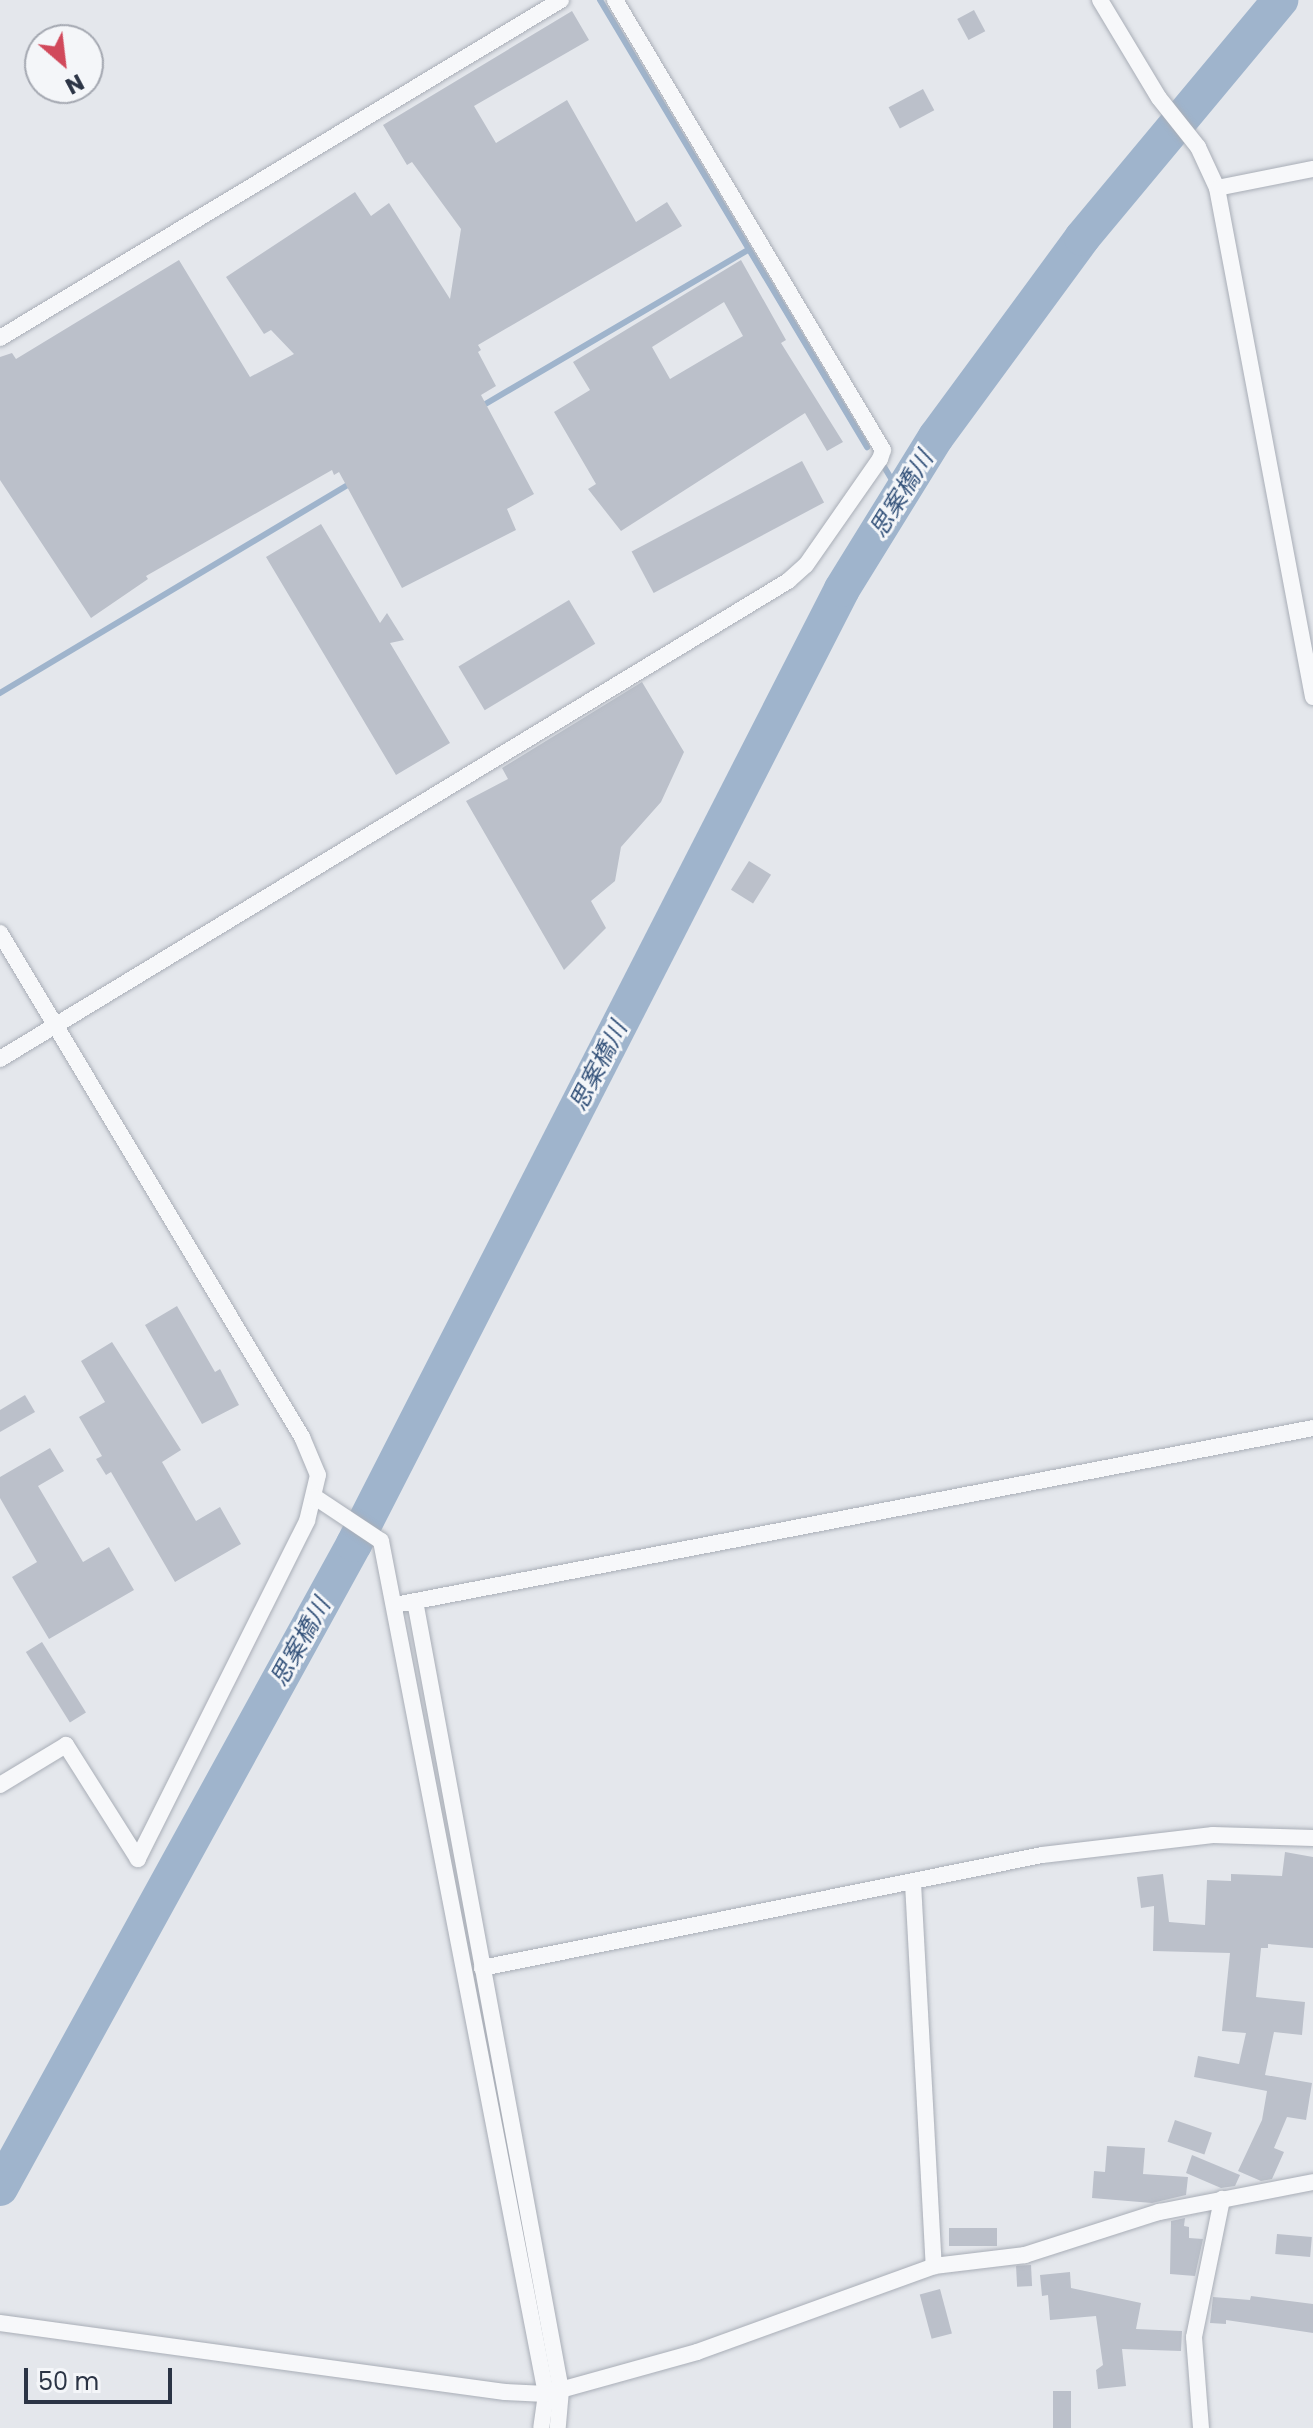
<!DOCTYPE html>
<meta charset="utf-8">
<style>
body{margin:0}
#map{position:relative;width:1313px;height:2428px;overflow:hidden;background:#e4e7ec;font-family:Poppins,"Noto Sans JP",sans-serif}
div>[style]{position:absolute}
.stream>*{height:6px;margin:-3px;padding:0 3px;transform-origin:3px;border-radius:3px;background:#9fb4cc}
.river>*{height:36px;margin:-18px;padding:0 18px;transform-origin:18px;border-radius:18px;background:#9fb4cc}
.building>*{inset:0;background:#bbc0ca;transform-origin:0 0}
.roads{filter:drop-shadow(0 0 2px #a9aeb7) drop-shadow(0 0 2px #a9aeb7)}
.minor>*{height:16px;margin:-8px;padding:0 8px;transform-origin:8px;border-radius:8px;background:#f7f8fa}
span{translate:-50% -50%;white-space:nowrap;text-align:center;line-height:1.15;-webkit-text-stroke:6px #f4f6f9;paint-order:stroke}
.water-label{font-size:24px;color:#34527a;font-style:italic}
.north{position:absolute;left:24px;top:24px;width:80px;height:80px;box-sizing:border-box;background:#f4f6f9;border:2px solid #a4a8b1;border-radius:50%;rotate:152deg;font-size:22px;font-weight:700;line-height:32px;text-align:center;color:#2b3445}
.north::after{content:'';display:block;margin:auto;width:28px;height:36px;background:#d1495b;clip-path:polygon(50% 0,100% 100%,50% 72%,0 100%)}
.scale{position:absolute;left:24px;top:2368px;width:148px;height:36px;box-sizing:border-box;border:4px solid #2b3445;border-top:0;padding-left:10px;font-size:24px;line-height:28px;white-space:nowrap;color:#2b3445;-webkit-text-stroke:6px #f4f6f9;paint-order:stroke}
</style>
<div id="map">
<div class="stream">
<div style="left:600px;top:0;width:521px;rotate:59.15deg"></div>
<div style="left:482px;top:406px;width:308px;rotate:-30.4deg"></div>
<div style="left:883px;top:465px;width:33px;rotate:59deg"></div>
<div style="left:0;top:693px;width:409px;rotate:-30.9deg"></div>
</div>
<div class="river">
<div style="left:0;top:2188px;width:735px;rotate:-61.2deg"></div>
<div style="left:354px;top:1544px;width:1072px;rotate:-62.93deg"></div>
<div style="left:842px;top:589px;width:179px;rotate:-58.3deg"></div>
<div style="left:936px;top:437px;width:247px;rotate:-53.7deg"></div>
<div style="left:1082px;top:238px;width:310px;rotate:-50.2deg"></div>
</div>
<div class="building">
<div style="left:974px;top:10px;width:24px;height:19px;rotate:62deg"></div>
<div style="clip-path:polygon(572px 11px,589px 40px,474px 106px,496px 143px,567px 100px,636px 222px,667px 202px,682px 226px,478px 345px,481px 350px,478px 352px,496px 386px,481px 395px,534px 494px,507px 509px,516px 530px,402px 588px,339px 472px,334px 475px,332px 470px,146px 576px,148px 579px,91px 618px,0 480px,0 357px,12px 353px,16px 359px,179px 260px,250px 377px,294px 354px,271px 330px,264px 334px,226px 277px,355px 192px,371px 216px,389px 203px,450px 299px,461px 229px,412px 162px,407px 165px,383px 125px)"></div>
<div style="left:923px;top:89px;width:24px;height:39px;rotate:62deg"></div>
<div style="clip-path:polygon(evenodd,741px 260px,786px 340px,781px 343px,843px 442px,827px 451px,805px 413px,621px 531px,588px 489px,596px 484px,554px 412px,590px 390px,573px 362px,741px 260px,724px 302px,743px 336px,670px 379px,652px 347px,724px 302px)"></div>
<div style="left:802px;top:461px;width:47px;height:193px;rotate:62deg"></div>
<div style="clip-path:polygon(321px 524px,380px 623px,387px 613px,404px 640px,390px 643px,450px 743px,396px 775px,266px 557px)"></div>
<div style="left:569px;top:600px;width:51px;height:129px;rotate:59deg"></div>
<div style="clip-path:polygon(642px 682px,684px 752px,661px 802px,621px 847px,615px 881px,591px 901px,606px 928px,564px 970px,466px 801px,508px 779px,502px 768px)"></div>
<div style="left:749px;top:861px;width:26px;height:34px;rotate:32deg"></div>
<div style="clip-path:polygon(177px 1306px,215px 1372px,220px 1369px,239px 1405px,202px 1424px,145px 1325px)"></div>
<div style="clip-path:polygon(112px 1342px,181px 1450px,162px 1462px,196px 1521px,220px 1507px,241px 1544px,175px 1582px,111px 1472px,106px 1475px,96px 1459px,102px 1456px,79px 1417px,105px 1402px,81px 1361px)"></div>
<div style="clip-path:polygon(25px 1395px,35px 1412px,0 1432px,0 1410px)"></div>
<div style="clip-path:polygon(50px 1448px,64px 1471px,38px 1486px,83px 1562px,109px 1547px,134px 1590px,49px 1639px,12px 1577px,37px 1562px,0 1498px,0 1477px)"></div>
<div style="left:42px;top:1642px;width:83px;height:19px;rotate:58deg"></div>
<div style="clip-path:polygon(1285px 1852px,1313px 1857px,1313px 1948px,1268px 1944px,1268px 1948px,1261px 1948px,1256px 1997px,1305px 2002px,1302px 2035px,1274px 2032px,1265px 2075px,1312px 2083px,1306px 2120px,1287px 2117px,1274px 2148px,1284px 2152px,1272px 2179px,1261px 2181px,1238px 2171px,1262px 2120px,1267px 2091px,1194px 2077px,1198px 2056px,1239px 2064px,1246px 2033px,1222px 2031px,1230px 1953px,1153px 1951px,1154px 1906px,1141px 1908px,1137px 1877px,1163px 1874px,1169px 1922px,1205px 1925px,1207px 1880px,1231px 1881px,1231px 1874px,1282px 1876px)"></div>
<div style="left:1175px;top:2120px;width:39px;height:23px;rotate:19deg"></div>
<div style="clip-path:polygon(1107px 2146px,1145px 2148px,1143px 2174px,1188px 2177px,1186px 2195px,1152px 2203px,1092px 2198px,1094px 2171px,1105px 2172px)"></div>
<div style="clip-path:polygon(1192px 2155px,1240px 2175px,1235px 2186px,1221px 2188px,1186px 2173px)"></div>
<div style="clip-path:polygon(1185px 2218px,1184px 2226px,1189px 2227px,1189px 2238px,1203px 2239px,1195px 2276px,1170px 2274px,1171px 2221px)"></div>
<div style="left:997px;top:2228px;width:18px;height:48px;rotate:90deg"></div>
<div style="left:1277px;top:2234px;width:35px;height:20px;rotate:5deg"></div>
<div style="left:1031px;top:2265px;width:21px;height:15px;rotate:87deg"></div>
<div style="clip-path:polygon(1070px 2272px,1071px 2288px,1141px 2303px,1136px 2329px,1182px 2331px,1181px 2351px,1122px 2349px,1126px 2386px,1098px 2389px,1096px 2370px,1103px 2365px,1096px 2316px,1050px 2320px,1048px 2295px,1042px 2296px,1040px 2275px)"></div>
<div style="left:940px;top:2289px;width:46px;height:21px;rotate:75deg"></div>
<div style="clip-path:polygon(1251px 2296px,1313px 2304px,1313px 2333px,1226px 2320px,1226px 2324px,1210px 2323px,1213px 2297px,1250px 2300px)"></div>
<div style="left:1053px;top:2391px;width:18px;height:37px"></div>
</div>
<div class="roads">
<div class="minor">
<div style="left:1100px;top:0;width:114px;rotate:59deg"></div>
<div style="left:1159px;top:98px;width:63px;rotate:51.5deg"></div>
<div style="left:1198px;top:147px;width:45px;rotate:65.1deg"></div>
<div style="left:1217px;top:188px;width:518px;rotate:79.32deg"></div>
<div style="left:1217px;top:188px;width:98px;rotate:-11.2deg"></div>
<div style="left:0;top:338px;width:655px;rotate:-31.07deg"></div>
<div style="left:0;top:933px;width:588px;rotate:59.07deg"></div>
<div style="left:302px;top:1437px;width:41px;rotate:67.2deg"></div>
<div style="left:318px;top:1475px;width:47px;rotate:103.4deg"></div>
<div style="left:307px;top:1521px;width:378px;rotate:116.6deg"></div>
<div style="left:138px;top:1859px;width:135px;rotate:-122.3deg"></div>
<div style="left:66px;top:1745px;width:77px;rotate:148.8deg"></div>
<div style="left:0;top:1059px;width:922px;rotate:-31.24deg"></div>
<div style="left:788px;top:581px;width:24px;rotate:-42deg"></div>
<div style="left:806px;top:565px;width:129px;rotate:-55.1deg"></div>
<div style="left:880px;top:459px;width:9px;rotate:-72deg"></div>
<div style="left:883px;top:450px;width:524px;rotate:-120.78deg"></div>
<div style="left:315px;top:1497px;width:79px;rotate:33.7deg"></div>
<div style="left:381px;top:1541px;width:869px;rotate:79.05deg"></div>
<div style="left:546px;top:2394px;width:34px;rotate:98deg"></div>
<div style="left:415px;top:1601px;width:802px;rotate:79.52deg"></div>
<div style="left:561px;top:2390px;width:38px;rotate:95deg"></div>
<div style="left:395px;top:1605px;width:935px;rotate:-10.91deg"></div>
<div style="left:913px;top:1883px;width:384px;rotate:86.9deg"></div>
<div style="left:482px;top:1968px;width:571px;rotate:-11.41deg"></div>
<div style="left:1042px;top:1855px;width:172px;rotate:-6.7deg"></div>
<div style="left:1213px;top:1835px;width:100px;rotate:1.7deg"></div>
<div style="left:0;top:2323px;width:510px;rotate:7.78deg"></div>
<div style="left:505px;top:2392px;width:41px;rotate:2.8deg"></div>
<div style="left:546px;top:2394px;width:157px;rotate:-15.5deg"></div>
<div style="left:697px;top:2352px;width:252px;rotate:-19.9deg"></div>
<div style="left:934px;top:2266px;width:92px;rotate:-6.9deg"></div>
<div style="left:1025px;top:2255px;width:141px;rotate:-17.8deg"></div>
<div style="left:1159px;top:2212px;width:157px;rotate:-11deg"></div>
<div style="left:1201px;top:2428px;width:91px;rotate:-94.4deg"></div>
<div style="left:1194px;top:2337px;width:141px;rotate:-78.5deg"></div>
</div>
</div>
<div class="water-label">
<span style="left:901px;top:494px;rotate:-58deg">思案橋川</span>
<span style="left:598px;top:1066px;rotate:-63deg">思案橋川</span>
<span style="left:300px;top:1642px;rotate:-61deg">思案橋川</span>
</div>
<div class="north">N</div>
<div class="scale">50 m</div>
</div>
